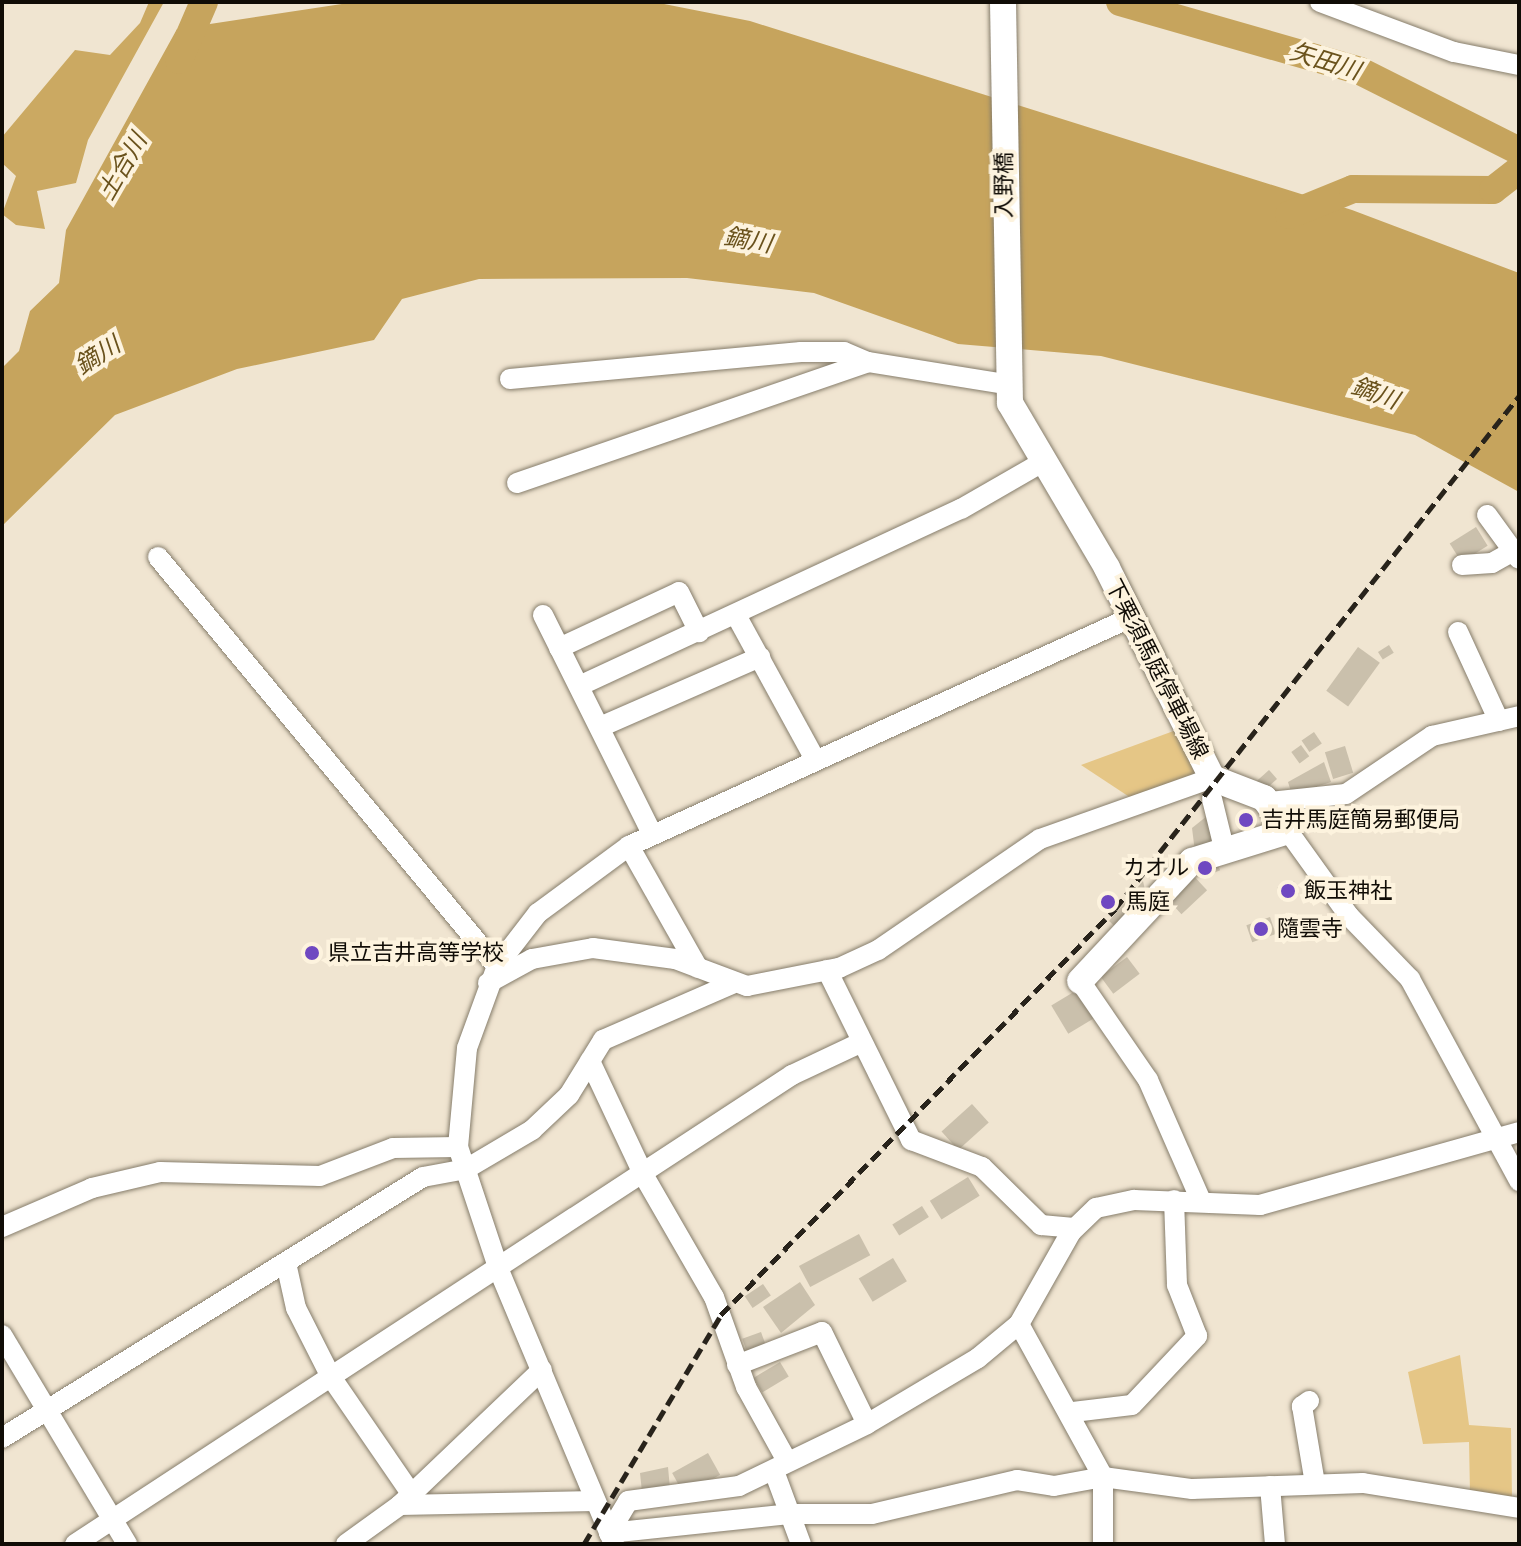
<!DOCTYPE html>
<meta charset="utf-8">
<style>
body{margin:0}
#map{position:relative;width:1521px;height:1546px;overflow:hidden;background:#f0e5d1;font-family:"DejaVu Sans","Noto Sans JP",sans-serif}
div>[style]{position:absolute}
.green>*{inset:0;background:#e5c686}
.forest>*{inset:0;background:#cba962}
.water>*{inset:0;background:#c6a45d}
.river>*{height:28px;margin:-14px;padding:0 14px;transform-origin:14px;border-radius:14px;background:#c6a45d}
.building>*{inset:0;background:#cac0ac;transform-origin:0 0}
.roads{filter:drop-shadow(0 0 2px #867d6b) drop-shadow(0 0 2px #867d6b)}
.minor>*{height:20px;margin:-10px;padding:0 10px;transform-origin:10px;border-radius:10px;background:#fff}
.major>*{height:26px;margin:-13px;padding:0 13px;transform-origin:13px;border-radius:13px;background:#fff}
.rail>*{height:5px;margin-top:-2.5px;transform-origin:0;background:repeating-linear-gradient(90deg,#28231b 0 12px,transparent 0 18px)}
.dots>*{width:22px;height:22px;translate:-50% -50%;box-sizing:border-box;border:4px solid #fdf3de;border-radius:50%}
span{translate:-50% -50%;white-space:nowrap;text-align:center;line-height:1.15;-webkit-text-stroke:8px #fdf3de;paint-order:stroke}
.street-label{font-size:22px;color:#100c06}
.poi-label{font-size:22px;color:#100c06}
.left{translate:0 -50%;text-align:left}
.right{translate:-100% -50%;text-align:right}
.water-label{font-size:24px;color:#6a521c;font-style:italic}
.frame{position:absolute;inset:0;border:4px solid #100c06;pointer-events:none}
</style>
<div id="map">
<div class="green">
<div style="clip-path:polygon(1179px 729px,1199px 775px,1131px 798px,1081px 765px)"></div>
<div style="clip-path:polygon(1460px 1355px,1469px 1425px,1511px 1428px,1512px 1499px,1470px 1494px,1469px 1442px,1423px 1444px,1408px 1372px)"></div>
</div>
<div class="forest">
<div style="clip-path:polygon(149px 2px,164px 2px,88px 140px,76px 183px,37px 191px,45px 229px,16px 225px,2px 214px,16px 176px,2px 163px,2px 137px,75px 50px,110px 55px,140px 23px)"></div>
</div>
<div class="water">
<div style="clip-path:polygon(355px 2px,654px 2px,750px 21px,1352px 210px,1519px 273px,1519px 492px,1415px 435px,1101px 356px,958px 344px,814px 293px,687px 278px,479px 279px,402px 299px,374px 340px,237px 369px,115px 415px,2px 526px,2px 368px,19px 351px,30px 311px,59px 283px,66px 230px,177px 29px)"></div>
</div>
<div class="river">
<div style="left:1120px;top:2px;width:250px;rotate:16deg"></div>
<div style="left:1360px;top:71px;width:178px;rotate:26.7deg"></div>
<div style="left:179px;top:60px;width:63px;rotate:-66.7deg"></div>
<div style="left:1289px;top:215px;width:69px;rotate:-22.1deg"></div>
<div style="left:1353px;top:189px;width:140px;rotate:0.4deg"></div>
<div style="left:1493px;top:190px;width:33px;rotate:-38deg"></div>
</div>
<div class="building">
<div style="left:1476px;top:527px;width:22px;height:31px;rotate:58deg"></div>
<div style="left:1389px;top:645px;width:9px;height:13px;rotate:58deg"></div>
<div style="left:1358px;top:647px;width:27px;height:54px;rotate:36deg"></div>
<div style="left:1314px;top:732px;width:14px;height:15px;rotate:56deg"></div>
<div style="left:1301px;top:745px;width:14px;height:12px;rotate:54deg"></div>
<div style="left:1345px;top:746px;width:28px;height:21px;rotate:73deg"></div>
<div style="clip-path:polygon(1324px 762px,1331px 782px,1292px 795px,1288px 782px)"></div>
<div style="left:1269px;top:770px;width:12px;height:21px;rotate:48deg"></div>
<div style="clip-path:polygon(1207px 816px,1216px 845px,1195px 852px,1192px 828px)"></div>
<div style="left:1216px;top:860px;width:11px;height:20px;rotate:68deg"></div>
<div style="left:1190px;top:872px;width:25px;height:35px;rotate:47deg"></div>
<div style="clip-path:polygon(1143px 881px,1147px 899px,1120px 931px,1109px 921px)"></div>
<div style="left:1294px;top:881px;width:14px;height:18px;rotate:69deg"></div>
<div style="left:1270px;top:917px;width:18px;height:25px;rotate:71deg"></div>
<div style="left:1127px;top:957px;width:21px;height:33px;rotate:53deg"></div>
<div style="left:1077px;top:990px;width:33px;height:30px;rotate:59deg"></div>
<div style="left:972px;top:1104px;width:25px;height:41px;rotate:48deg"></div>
<div style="left:968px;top:1177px;width:22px;height:45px;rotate:58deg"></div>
<div style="left:922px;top:1206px;width:13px;height:35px;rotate:58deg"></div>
<div style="left:859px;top:1234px;width:24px;height:68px;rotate:62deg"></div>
<div style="left:893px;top:1258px;width:27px;height:40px;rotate:59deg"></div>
<div style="clip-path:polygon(800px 1282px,815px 1305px,781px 1333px,763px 1307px)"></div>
<div style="left:763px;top:1284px;width:14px;height:22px;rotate:56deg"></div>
<div style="left:761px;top:1332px;width:15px;height:20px;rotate:70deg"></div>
<div style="left:780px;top:1362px;width:17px;height:31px;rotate:59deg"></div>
<div style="left:708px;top:1453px;width:25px;height:41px;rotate:61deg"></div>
<div style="clip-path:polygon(668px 1467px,670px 1489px,642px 1492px,640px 1473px)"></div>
</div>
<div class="roads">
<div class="minor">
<div style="left:1320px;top:2px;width:143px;rotate:20.5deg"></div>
<div style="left:1454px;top:52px;width:66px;rotate:11.3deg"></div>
<div style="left:510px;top:379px;width:292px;rotate:-5.3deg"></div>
<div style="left:801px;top:352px;width:43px"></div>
<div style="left:844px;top:352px;width:26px;rotate:23deg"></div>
<div style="left:517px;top:483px;width:371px;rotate:-19deg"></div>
<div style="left:868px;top:362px;width:139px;rotate:9.1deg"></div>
<div style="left:1487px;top:515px;width:54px;rotate:54deg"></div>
<div style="left:158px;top:557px;width:531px;rotate:50.35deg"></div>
<div style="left:1462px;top:565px;width:30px;rotate:-4deg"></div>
<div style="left:1492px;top:563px;width:23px;rotate:-29deg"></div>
<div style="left:543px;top:615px;width:245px;rotate:63.5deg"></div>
<div style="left:736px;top:615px;width:164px;rotate:61.3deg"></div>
<div style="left:1458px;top:632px;width:98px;rotate:65.3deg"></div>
<div style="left:559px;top:648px;width:132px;rotate:-25deg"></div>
<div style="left:679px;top:592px;width:45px;rotate:63.4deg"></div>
<div style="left:579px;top:686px;width:421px;rotate:-24.9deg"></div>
<div style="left:961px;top:509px;width:92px;rotate:-29.9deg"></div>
<div style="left:600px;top:727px;width:175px;rotate:-23.6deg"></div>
<div style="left:1212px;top:799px;width:50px;rotate:76.2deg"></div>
<div style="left:1270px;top:802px;width:76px;rotate:-6deg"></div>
<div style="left:1346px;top:794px;width:104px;rotate:-34deg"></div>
<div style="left:1432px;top:736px;width:89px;rotate:-12.9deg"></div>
<div style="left:1288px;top:831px;width:105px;rotate:54.3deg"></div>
<div style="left:1349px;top:916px;width:88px;rotate:45.9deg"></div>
<div style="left:1410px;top:979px;width:230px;rotate:61.6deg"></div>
<div style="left:629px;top:846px;width:140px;rotate:60.5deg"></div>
<div style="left:827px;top:970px;width:190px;rotate:63.7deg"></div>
<div style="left:911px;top:1140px;width:76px;rotate:20.8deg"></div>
<div style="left:982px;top:1167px;width:83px;rotate:44.5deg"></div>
<div style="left:1041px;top:1225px;width:33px;rotate:5deg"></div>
<div style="left:1080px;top:981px;width:120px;rotate:55.5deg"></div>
<div style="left:1148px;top:1080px;width:132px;rotate:66.3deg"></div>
<div style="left:488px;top:983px;width:50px;rotate:-28.6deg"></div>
<div style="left:532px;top:959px;width:62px;rotate:-10.2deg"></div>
<div style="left:593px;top:948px;width:83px;rotate:7.6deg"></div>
<div style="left:675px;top:959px;width:77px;rotate:20.6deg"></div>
<div style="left:747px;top:986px;width:94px;rotate:-11.1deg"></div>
<div style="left:839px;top:968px;width:43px;rotate:-24.8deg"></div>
<div style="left:878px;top:950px;width:196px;rotate:-34.4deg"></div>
<div style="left:1040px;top:839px;width:182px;rotate:-19.5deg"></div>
<div style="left:590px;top:1061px;width:127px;rotate:64.8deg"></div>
<div style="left:644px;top:1176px;width:140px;rotate:60deg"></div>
<div style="left:714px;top:1297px;width:96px;rotate:70.4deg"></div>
<div style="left:746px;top:1387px;width:85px;rotate:61deg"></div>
<div style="left:2px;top:1227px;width:98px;rotate:-23.4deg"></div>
<div style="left:92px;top:1188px;width:70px;rotate:-13.2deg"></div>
<div style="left:160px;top:1172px;width:160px;rotate:1.4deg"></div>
<div style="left:320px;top:1176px;width:78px;rotate:-21deg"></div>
<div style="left:393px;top:1148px;width:65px;rotate:-0.9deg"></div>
<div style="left:286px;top:1263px;width:46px;rotate:77.5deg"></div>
<div style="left:296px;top:1308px;width:77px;rotate:63.1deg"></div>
<div style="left:331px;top:1377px;width:143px;rotate:55.5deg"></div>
<div style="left:1019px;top:1324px;width:175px;rotate:61.2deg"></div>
<div style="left:1103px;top:1477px;width:67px;rotate:90deg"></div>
<div style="left:2px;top:1335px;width:244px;rotate:59.1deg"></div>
<div style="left:737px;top:1365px;width:91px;rotate:-21.2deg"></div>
<div style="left:822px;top:1332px;width:102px;rotate:63.9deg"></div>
<div style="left:1309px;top:1401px;width:9px;rotate:144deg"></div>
<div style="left:1302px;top:1406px;width:79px;rotate:80.5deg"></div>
<div style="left:1073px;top:1412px;width:59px;rotate:-6.8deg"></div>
<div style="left:1132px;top:1405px;width:95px;rotate:-46.7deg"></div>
<div style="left:1197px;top:1336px;width:55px;rotate:-111.4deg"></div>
<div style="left:1177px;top:1285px;width:85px;rotate:-92deg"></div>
<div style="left:2px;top:1438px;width:495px;rotate:-31.8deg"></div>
<div style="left:423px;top:1177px;width:44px;rotate:-10.5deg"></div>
<div style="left:466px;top:1169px;width:77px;rotate:-30.6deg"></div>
<div style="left:532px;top:1130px;width:51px;rotate:-43.4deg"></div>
<div style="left:569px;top:1095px;width:65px;rotate:-58.3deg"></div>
<div style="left:603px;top:1040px;width:141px;rotate:-23.5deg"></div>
<div style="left:774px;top:1471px;width:78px;rotate:69.7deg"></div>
<div style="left:1270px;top:1486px;width:58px;rotate:85.1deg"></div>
<div style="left:400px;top:1505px;width:195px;rotate:-1.2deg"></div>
<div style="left:609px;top:1533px;width:37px;rotate:-59deg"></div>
<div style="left:628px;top:1501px;width:112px;rotate:-7.7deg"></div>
<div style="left:739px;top:1486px;width:142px;rotate:-25.8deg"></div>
<div style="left:867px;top:1424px;width:129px;rotate:-30.7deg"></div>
<div style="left:978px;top:1358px;width:53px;rotate:-39.7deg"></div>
<div style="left:1019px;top:1324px;width:106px;rotate:-60.5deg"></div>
<div style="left:1071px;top:1232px;width:35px;rotate:-44deg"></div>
<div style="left:1096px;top:1208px;width:39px;rotate:-12deg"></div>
<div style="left:1134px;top:1200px;width:126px;rotate:2.3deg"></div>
<div style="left:1260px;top:1205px;width:269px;rotate:-15.7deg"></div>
<div style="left:609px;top:1533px;width:181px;rotate:-6deg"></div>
<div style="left:789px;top:1514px;width:83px"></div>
<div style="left:872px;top:1514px;width:149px;rotate:-13.2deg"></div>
<div style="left:1017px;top:1480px;width:37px;rotate:9deg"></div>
<div style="left:1054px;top:1486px;width:50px;rotate:-10.4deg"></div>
<div style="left:1103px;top:1477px;width:90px;rotate:7.7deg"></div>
<div style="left:1192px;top:1489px;width:171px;rotate:-2deg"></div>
<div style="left:1363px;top:1483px;width:158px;rotate:9.1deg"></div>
<div style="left:75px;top:1544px;width:857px;rotate:-33.19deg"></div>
<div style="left:792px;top:1075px;width:73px;rotate:-25.2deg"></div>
<div style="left:346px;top:1544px;width:67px;rotate:-35.8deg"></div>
<div style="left:400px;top:1505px;width:196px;rotate:-43.6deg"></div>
<div style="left:614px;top:1544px;width:294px;rotate:-112.8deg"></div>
<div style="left:500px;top:1273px;width:133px;rotate:-108.4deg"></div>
<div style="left:458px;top:1147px;width:99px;rotate:-84.8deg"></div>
<div style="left:467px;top:1048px;width:87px;rotate:-69.9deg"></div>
<div style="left:497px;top:966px;width:67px;rotate:-52.3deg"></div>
<div style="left:538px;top:913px;width:113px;rotate:-36.4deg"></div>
<div style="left:629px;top:846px;width:553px;rotate:-24.48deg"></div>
</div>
<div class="major">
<div style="left:1003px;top:2px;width:401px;rotate:89deg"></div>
<div style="left:1010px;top:403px;width:191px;rotate:59.5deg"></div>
<div style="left:1107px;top:568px;width:235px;rotate:63.4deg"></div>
<div style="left:1212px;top:778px;width:56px;rotate:21deg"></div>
<div style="left:1264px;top:798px;width:41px;rotate:54deg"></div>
<div style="left:1288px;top:831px;width:101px;rotate:162.6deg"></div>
<div style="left:1192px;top:861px;width:164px;rotate:133deg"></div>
</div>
</div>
<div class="rail">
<div style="left:584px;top:1544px;width:267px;rotate:-59.1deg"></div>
<div style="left:721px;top:1315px;width:566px;rotate:-45.86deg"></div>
<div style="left:1115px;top:909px;width:653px;rotate:-51.78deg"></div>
</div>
<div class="dots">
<div style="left:1246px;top:820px;background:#6f48c1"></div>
<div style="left:1205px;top:868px;background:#6f48c1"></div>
<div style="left:1288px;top:891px;background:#6f48c1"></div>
<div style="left:1108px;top:902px;background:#6f48c1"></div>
<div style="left:1261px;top:929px;background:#6f48c1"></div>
<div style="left:312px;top:953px;background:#6f48c1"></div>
</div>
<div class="street-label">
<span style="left:1004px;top:185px;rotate:-90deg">入野橋</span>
<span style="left:1157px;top:669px;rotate:63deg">下栗須馬庭停車場線</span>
</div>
<div class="poi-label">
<span class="left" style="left:1262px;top:820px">吉井馬庭簡易郵便局</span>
<span class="right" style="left:1189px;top:868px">カオル</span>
<span class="left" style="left:1304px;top:891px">飯玉神社</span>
<span class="left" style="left:1126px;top:902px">馬庭</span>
<span class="left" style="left:1277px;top:929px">隨雲寺</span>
<span class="left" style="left:328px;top:953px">県立吉井高等学校</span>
</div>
<div class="water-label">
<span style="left:1325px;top:62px;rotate:17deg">矢田川</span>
<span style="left:123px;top:167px;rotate:-60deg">土合川</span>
<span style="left:748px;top:241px;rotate:10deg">鏑川</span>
<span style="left:98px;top:356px;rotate:-33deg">鏑川</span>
<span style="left:1375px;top:394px;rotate:20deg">鏑川</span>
</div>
<div class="frame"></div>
</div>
